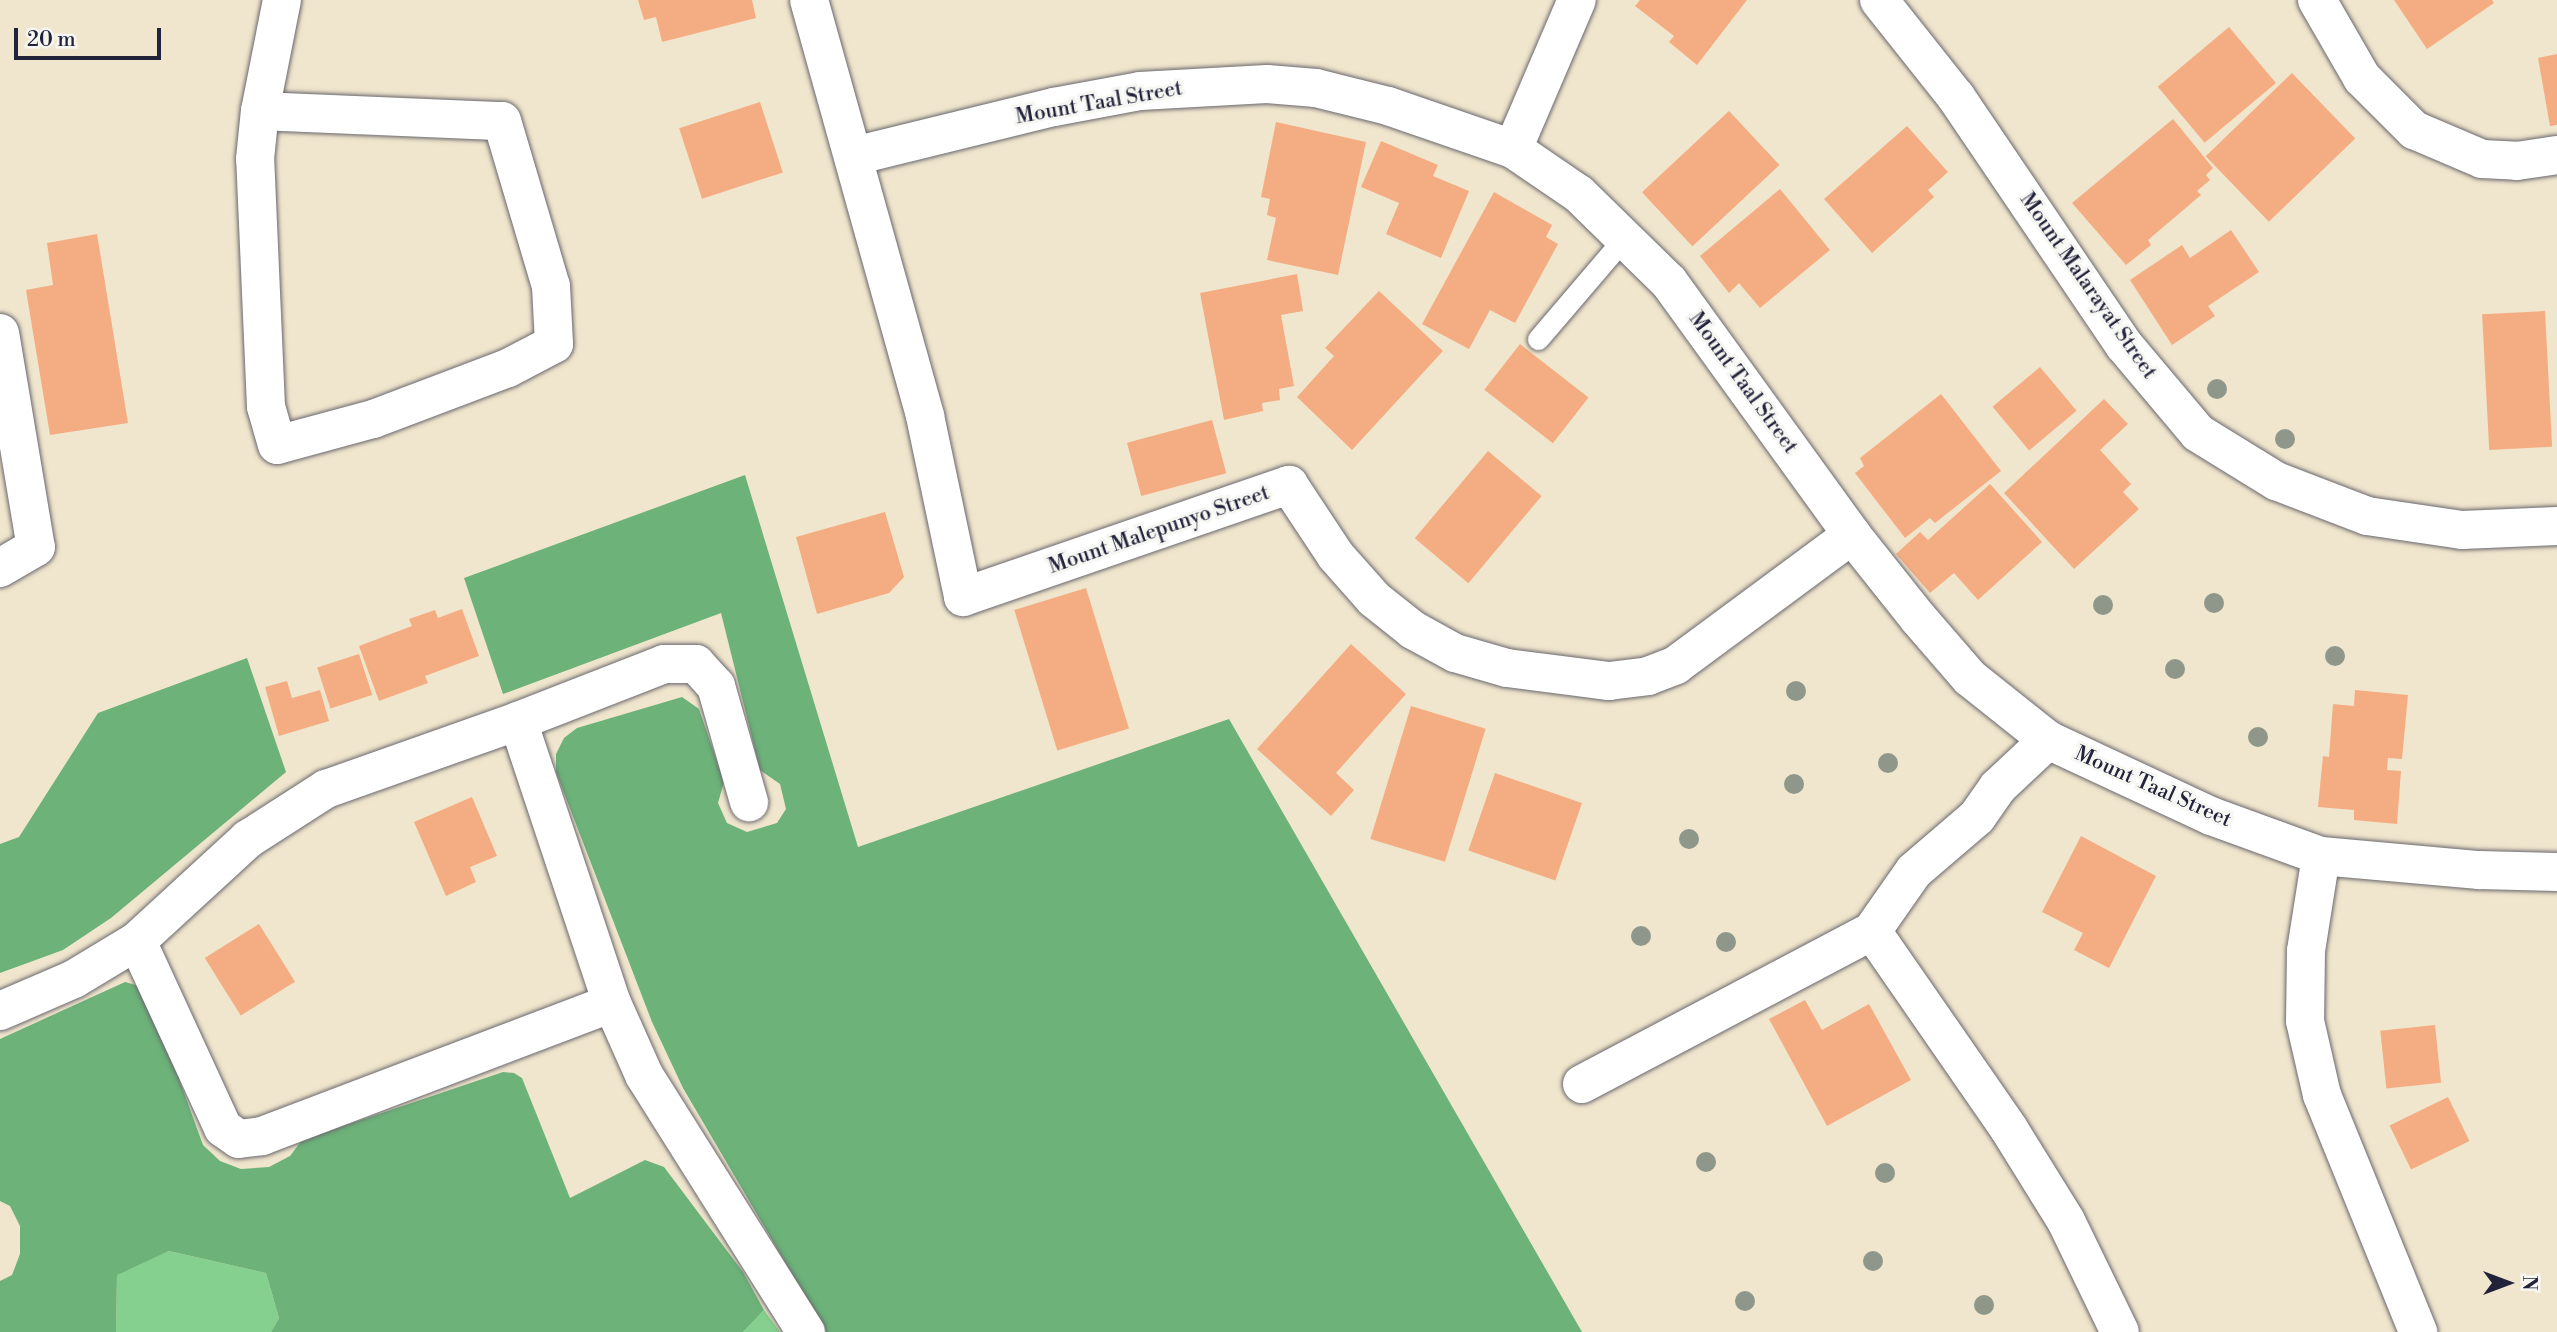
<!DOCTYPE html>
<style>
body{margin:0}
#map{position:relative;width:2557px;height:1332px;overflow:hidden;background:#f0e6cd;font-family:"Libre Bodoni",serif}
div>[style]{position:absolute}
.green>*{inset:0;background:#85d08e}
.forest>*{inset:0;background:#6cb279}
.building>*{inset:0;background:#f4ad82;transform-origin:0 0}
.roads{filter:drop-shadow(0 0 2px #6a676e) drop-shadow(0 0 2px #6a676e)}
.lane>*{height:21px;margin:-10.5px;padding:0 10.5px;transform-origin:10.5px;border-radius:10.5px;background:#fff}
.street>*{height:38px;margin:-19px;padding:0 19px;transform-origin:19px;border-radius:19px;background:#fff}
.trees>*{width:20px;height:20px;margin:-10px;border-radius:50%;background:#8f978a}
span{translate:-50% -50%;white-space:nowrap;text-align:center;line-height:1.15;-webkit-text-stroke:6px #f6f6f2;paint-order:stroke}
.street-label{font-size:21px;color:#22223b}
.north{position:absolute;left:2473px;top:1248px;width:70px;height:70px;-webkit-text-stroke:5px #f6f6f2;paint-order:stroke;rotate:90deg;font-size:19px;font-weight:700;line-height:28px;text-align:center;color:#22223b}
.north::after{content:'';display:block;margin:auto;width:24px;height:32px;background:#22223b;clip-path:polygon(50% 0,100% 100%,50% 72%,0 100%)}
.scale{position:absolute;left:14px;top:28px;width:147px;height:32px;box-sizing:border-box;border:4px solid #22223b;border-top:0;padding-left:9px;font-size:21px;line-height:24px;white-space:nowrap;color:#22223b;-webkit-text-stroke:5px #f6f6f2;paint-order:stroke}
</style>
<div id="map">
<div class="green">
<div style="clip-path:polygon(169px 1251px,266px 1273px,279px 1318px,271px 1332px,116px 1332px,117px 1274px)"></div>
<div style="clip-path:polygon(764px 1310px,780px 1332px,743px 1332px)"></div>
</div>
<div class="forest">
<div style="clip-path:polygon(745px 475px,858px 847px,1229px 719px,1582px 1332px,826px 1332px,683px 1088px,652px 1022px,556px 772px,556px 754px,564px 738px,577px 728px,682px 697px,699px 709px,724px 782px,718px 803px,727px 823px,747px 832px,777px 823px,786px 809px,780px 784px,760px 770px,721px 613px,503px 694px,464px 578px)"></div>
<div style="clip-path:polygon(247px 658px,286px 772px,111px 918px,63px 950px,0 973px,0 844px,19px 837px,98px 713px)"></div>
<div style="clip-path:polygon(125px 982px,146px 988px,203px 1145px,220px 1161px,241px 1169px,269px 1167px,290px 1156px,302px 1140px,503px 1072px,514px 1073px,522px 1078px,570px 1198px,645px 1160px,664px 1167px,743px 1272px,764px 1310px,743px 1332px,271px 1332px,279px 1318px,266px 1273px,169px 1251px,117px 1275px,116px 1332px,0 1332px,0 1281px,12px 1275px,20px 1254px,20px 1226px,10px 1206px,0 1201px,0 1039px)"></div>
</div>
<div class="building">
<div style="clip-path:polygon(638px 0,752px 0,756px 18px,662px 42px,656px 17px,644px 20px)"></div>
<div style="clip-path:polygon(1640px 0,1747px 0,1697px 65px,1669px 42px,1674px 36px,1635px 6px)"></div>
<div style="clip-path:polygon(2394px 0,2492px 0,2494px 3px,2427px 49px)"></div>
<div style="left:2229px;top:27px;width:73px;height:93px;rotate:50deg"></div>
<div style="clip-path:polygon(2557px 54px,2557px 125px,2550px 126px,2538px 58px)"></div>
<div style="left:2292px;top:73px;width:91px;height:120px;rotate:46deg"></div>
<div style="left:760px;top:102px;width:74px;height:85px;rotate:72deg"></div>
<div style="left:1729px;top:111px;width:74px;height:119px;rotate:47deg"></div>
<div style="clip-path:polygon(2173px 119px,2213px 168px,2206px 175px,2210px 180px,2197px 191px,2201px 195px,2148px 240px,2151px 245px,2126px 265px,2072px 203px)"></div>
<div style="clip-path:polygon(1276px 122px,1366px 142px,1338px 275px,1267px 260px,1276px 218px,1267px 215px,1270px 199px,1261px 197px)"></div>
<div style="clip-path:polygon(1907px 126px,1948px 172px,1928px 190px,1934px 197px,1872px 253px,1824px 199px)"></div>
<div style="clip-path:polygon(1381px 141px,1438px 165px,1433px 176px,1469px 191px,1441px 258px,1386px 234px,1399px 203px,1361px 187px)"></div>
<div style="clip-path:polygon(1780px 189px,1830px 250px,1760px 308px,1739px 283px,1729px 293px,1700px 256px)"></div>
<div style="clip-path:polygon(1494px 192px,1552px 225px,1546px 237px,1558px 244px,1515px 323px,1490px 310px,1469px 349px,1422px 324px)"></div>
<div style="clip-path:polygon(2231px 230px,2259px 272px,2208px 306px,2215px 316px,2172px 345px,2130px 280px,2182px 245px,2190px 258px)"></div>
<div style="clip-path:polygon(97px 234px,128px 423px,50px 435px,26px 290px,53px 285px,47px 243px)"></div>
<div style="clip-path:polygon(1297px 274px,1303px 311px,1281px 315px,1294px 386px,1279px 389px,1280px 400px,1262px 403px,1263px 411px,1224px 420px,1200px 293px)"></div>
<div style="clip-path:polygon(1379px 291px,1443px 351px,1352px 450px,1297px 397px,1334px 356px,1325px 348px)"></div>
<div style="left:2545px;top:311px;width:136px;height:63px;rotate:87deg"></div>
<div style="left:1520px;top:344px;width:87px;height:58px;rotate:38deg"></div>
<div style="left:2040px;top:367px;width:57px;height:62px;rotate:50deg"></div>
<div style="clip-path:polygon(1941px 394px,2001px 471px,1935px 523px,1930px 518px,1905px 538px,1855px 473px,1864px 466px,1860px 458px)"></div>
<div style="clip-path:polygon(2104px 399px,2128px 424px,2100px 450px,2131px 484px,2123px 492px,2139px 509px,2074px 569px,2004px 493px)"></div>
<div style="left:1212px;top:420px;width:55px;height:88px;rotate:75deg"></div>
<div style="left:1488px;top:451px;width:70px;height:114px;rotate:40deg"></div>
<div style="clip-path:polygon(1990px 484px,2042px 542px,1978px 600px,1954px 573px,1930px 593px,1896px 554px,1920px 532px,1928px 540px)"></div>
<div style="clip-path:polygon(885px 512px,904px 577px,889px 593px,817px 614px,796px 537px)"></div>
<div style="left:1086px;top:588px;width:147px;height:75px;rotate:73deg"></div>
<div style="clip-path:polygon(462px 609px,479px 656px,425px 676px,428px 683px,379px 701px,359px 646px,412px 626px,409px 619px,435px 610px,438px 618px)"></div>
<div style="clip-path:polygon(1351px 644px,1406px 694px,1336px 773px,1354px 790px,1331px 816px,1257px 749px)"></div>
<div style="left:359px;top:654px;width:43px;height:44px;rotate:72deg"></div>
<div style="clip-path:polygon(287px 681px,292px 698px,320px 690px,329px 721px,279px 736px,265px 687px)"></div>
<div style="clip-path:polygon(2355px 690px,2408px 695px,2402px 759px,2388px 758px,2387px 770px,2401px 771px,2397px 824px,2354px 820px,2354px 810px,2318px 807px,2323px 756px,2329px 757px,2333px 704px,2354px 706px)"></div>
<div style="left:1411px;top:706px;width:78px;height:139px;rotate:17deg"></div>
<div style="left:1495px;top:773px;width:92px;height:82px;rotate:19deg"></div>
<div style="clip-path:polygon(472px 797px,497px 856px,470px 867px,476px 882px,446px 896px,414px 822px)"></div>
<div style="clip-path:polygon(2081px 836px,2156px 876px,2109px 968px,2074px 950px,2083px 933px,2042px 912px)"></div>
<div style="left:259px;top:924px;width:68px;height:64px;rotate:58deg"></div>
<div style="clip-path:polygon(1805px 1000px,1822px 1030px,1869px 1004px,1911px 1080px,1827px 1126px,1769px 1019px)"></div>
<div style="left:2435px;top:1025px;width:58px;height:55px;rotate:84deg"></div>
<div style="left:2448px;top:1097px;width:49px;height:65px;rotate:64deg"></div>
</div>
<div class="roads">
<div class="lane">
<div style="left:1538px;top:339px;width:135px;rotate:-49.5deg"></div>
</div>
<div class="street">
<div style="left:809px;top:0;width:432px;rotate:74.4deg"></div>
<div style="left:925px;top:416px;width:185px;rotate:78.1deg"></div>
<div style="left:963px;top:597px;width:345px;rotate:-19deg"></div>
<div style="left:1289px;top:485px;width:85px;rotate:56.5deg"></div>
<div style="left:1336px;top:556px;width:57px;rotate:48.5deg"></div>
<div style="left:1374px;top:599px;width:50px;rotate:38.5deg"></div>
<div style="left:1413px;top:630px;width:48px;rotate:28.7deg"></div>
<div style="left:1455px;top:653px;width:54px;rotate:16.1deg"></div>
<div style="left:1507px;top:668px;width:103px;rotate:7.3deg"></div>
<div style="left:1609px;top:681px;width:39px;rotate:-7deg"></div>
<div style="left:1648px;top:676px;width:30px;rotate:-21deg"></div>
<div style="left:1676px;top:665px;width:219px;rotate:-36.5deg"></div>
<div style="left:1879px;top:0;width:124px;rotate:51.6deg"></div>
<div style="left:1956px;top:97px;width:300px;rotate:55.9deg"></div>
<div style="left:2124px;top:345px;width:115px;rotate:49.9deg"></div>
<div style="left:2198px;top:433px;width:92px;rotate:31.6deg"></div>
<div style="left:2276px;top:481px;width:97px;rotate:21deg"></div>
<div style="left:2367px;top:516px;width:96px;rotate:8.4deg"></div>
<div style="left:2462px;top:530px;width:95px;rotate:-2.4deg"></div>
<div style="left:2317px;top:0;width:90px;rotate:60deg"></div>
<div style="left:2362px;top:78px;width:74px;rotate:45deg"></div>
<div style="left:2414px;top:130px;width:74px;rotate:23.1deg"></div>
<div style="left:2482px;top:159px;width:35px;rotate:3deg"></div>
<div style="left:2517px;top:161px;width:40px;rotate:-8.5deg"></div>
<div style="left:260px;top:111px;width:242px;rotate:2.4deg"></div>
<div style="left:502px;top:121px;width:172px;rotate:73.5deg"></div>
<div style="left:551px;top:286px;width:58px;rotate:87deg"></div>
<div style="left:554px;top:344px;width:52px;rotate:152.4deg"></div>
<div style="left:508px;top:368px;width:144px;rotate:159.3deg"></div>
<div style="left:373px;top:419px;width:99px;rotate:164.8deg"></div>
<div style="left:277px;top:445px;width:40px;rotate:-106deg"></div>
<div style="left:266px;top:407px;width:248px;rotate:-92.5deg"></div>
<div style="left:255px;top:159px;width:48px;rotate:-84.1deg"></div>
<div style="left:260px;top:111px;width:113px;rotate:-78.8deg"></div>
<div style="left:1513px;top:149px;width:162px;rotate:-66.8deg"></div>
<div style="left:854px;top:156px;width:206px;rotate:-13.8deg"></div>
<div style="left:1054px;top:107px;width:87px;rotate:-10.5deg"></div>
<div style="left:1140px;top:91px;width:127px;rotate:-3.2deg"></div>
<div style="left:1267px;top:84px;width:49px;rotate:4.7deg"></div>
<div style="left:1316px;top:88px;width:74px;rotate:14deg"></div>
<div style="left:1388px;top:106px;width:132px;rotate:19deg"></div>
<div style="left:1513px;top:149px;width:80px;rotate:34.3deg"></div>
<div style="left:1579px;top:194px;width:126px;rotate:44.4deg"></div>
<div style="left:1669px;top:282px;width:312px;rotate:54.1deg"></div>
<div style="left:1852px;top:535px;width:106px;rotate:51.5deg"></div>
<div style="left:1918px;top:618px;width:79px;rotate:49.1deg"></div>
<div style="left:1970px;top:678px;width:100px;rotate:38.5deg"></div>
<div style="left:2048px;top:740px;width:180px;rotate:25deg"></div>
<div style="left:2211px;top:816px;width:117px;rotate:20deg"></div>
<div style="left:2321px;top:856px;width:159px;rotate:5.1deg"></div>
<div style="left:2479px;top:870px;width:78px;rotate:1.5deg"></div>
<div style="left:0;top:333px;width:217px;rotate:80.5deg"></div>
<div style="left:36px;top:547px;width:42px;rotate:149.7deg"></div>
<div style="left:518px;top:721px;width:297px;rotate:71.6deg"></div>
<div style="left:612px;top:1003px;width:79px;rotate:66deg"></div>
<div style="left:644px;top:1075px;width:304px;rotate:57.8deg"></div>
<div style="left:2321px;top:856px;width:96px;rotate:99deg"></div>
<div style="left:2306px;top:951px;width:70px;rotate:90.8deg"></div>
<div style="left:2305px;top:1021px;width:76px;rotate:77.1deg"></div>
<div style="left:2322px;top:1095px;width:256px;rotate:67.9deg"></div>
<div style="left:1872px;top:931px;width:241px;rotate:55.3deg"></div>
<div style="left:2009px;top:1129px;width:108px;rotate:58.2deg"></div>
<div style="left:2066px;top:1221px;width:123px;rotate:64.1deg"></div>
<div style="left:137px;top:941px;width:206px;rotate:65.3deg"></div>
<div style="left:223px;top:1128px;width:19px;rotate:35deg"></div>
<div style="left:239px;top:1139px;width:23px;rotate:-7deg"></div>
<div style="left:262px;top:1136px;width:374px;rotate:-20.8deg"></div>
<div style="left:0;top:1011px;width:81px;rotate:-23.4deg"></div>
<div style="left:74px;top:979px;width:74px;rotate:-31.1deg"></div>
<div style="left:137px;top:941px;width:151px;rotate:-42.6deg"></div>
<div style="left:248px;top:839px;width:93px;rotate:-32.7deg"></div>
<div style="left:326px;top:789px;width:204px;rotate:-19.5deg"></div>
<div style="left:518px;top:721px;width:157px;rotate:-21.3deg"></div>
<div style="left:664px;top:664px;width:32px"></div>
<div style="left:696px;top:664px;width:30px;rotate:48deg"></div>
<div style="left:716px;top:686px;width:121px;rotate:74.1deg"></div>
<div style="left:1582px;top:1084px;width:328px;rotate:-27.8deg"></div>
<div style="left:1872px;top:931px;width:73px;rotate:-55deg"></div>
<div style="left:1914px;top:871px;width:83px;rotate:-40.6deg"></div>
<div style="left:1977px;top:817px;width:37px;rotate:-55deg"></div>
<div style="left:1998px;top:787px;width:69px;rotate:-43.2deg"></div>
</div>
</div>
<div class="trees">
<div style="left:2217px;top:389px"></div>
<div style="left:2285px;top:439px"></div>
<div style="left:2214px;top:603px"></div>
<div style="left:2103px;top:605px"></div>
<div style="left:2335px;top:656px"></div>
<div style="left:2175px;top:669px"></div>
<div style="left:1796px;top:691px"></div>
<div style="left:2258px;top:737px"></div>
<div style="left:1888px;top:763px"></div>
<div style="left:1794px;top:784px"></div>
<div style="left:1689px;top:839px"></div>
<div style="left:1641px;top:936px"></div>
<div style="left:1726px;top:942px"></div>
<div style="left:1706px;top:1162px"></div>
<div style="left:1885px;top:1173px"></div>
<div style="left:1873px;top:1261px"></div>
<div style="left:1745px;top:1301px"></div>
<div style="left:1984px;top:1305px"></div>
</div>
<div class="street-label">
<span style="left:1099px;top:103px;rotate:-10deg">Mount Taal Street</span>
<span style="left:2088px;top:286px;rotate:55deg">Mount Malarayat Street</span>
<span style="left:1743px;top:383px;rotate:54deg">Mount Taal Street</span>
<span style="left:1159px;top:530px;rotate:-19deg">Mount Malepunyo Street</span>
<span style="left:2153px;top:787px;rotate:24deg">Mount Taal Street</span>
</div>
<div class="north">N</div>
<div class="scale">20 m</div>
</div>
